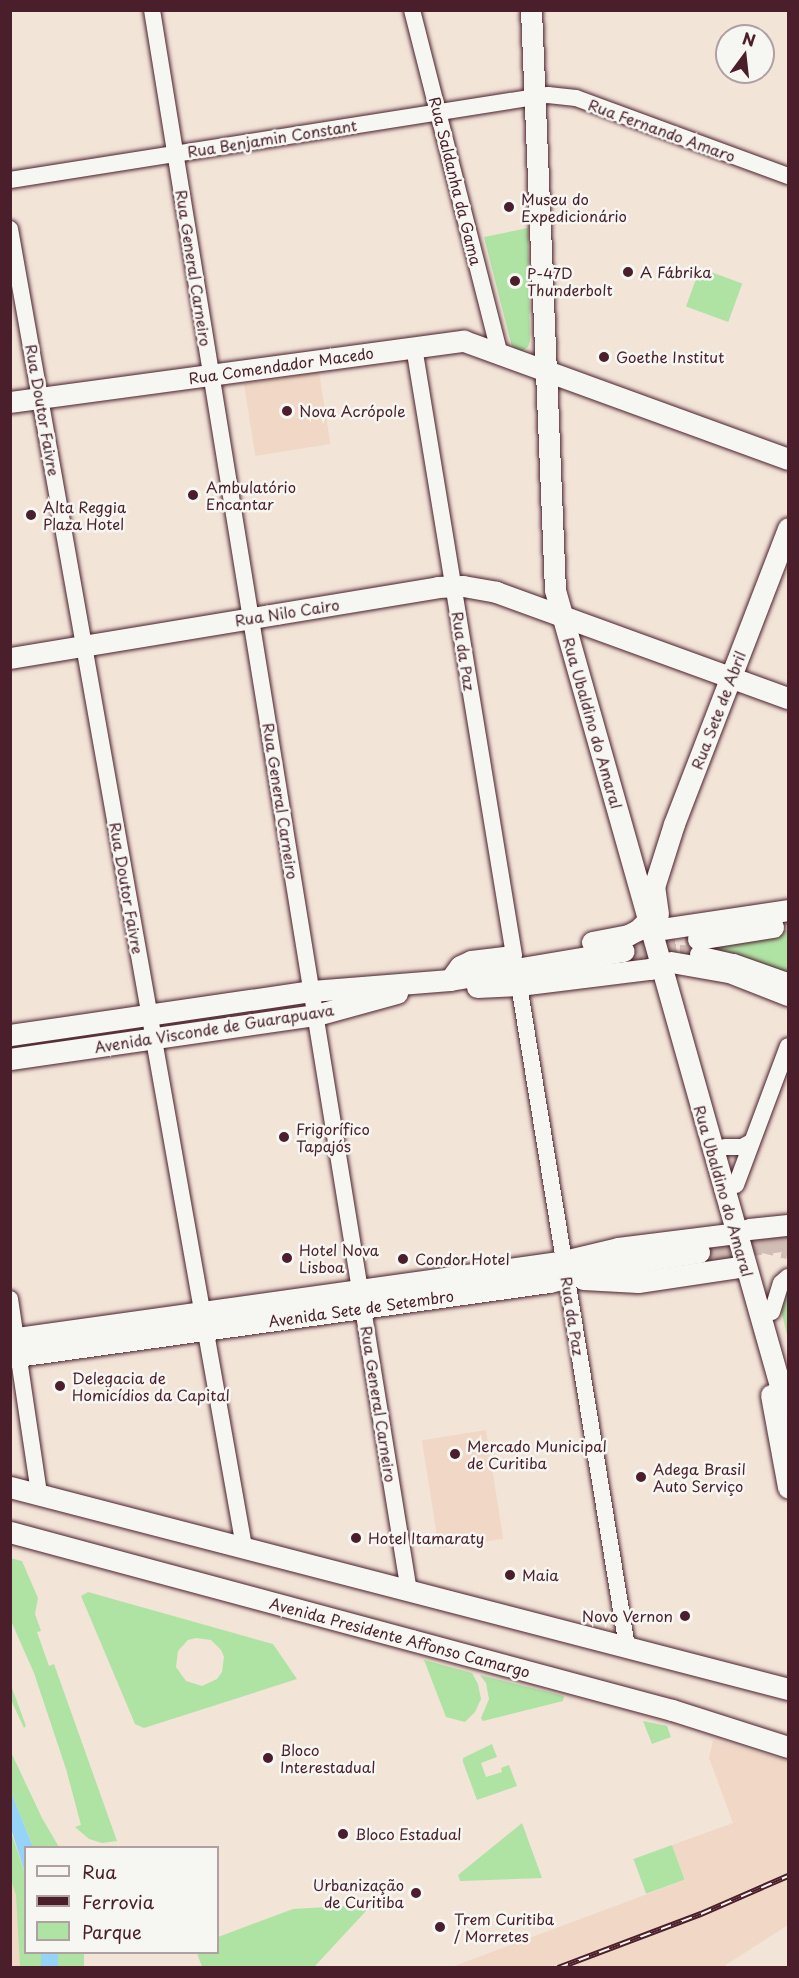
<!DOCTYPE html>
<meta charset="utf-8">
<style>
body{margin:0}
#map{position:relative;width:799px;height:1978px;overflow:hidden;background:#f3e4d8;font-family:"Playpen Sans",sans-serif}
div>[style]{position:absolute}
.built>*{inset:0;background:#f1d8c6;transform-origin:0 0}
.green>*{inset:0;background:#afe3a4;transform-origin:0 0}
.water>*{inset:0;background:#96d4f7;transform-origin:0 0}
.minor-tunnel>*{height:16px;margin-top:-8px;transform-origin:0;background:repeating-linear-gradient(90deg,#d1bdb5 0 16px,transparent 0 24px)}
.major-tunnel>*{height:21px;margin-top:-10.5px;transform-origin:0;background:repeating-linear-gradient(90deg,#d1bdb5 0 21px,transparent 0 31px)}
.roads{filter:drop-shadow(0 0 2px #4a1f2b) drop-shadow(0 0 2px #4a1f2b)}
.minor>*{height:16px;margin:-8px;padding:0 8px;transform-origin:8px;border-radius:8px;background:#f6f6f2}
.major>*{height:21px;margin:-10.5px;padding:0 10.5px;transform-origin:10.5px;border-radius:10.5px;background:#f6f6f2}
.rail>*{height:6px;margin-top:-3px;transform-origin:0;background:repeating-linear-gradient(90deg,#f6f6f2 0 11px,#4a1f2b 0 22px);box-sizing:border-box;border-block:2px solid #4a1f2b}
.dots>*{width:16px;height:16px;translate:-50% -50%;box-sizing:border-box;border:3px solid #f6f6f2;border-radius:50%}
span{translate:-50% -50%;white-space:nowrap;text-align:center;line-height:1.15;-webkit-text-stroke:5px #f6f6f2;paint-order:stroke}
.street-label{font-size:15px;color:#4a1f2b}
.poi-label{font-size:15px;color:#4a1f2b}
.left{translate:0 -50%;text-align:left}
.right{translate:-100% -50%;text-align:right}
.frame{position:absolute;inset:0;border:12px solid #4a1f2b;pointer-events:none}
.legend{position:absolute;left:24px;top:1846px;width:195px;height:108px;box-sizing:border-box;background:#f6f6f2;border:2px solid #b1a0a2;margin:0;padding:8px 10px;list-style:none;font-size:18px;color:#4a1f2b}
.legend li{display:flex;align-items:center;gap:12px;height:30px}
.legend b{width:30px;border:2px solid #b1a0a2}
.north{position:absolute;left:715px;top:24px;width:60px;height:60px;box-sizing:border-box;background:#f6f6f2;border:2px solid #b1a0a2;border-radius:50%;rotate:15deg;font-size:16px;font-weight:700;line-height:24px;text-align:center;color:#4a1f2b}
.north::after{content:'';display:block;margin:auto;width:21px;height:27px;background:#4a1f2b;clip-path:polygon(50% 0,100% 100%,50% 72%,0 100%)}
</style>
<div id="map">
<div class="built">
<div style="left:319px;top:372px;width:73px;height:76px;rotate:81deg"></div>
<div style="left:486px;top:1430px;width:110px;height:65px;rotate:81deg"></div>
<div style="clip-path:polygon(713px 1740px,788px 1761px,788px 1925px,721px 1968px,449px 1968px,685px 1880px,672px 1845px,733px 1823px,709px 1758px)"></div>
<div style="clip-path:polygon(10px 1876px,20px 1906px,22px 1967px,11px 1967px)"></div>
</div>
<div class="green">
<div style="clip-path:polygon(528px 228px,530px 341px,528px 347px,522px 351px,513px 347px,511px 343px,484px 237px)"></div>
<div style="left:700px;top:268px;width:45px;height:41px;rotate:20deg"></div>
<div style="clip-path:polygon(788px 930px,788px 973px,697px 944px)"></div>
<div style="clip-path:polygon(788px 1286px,788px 1339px,781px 1310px)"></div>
<div style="clip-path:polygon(10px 1558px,22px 1561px,38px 1598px,35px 1614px,41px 1631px,37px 1632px,49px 1666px,54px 1664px,117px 1841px,102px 1843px,89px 1839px,75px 1827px,81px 1825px,66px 1769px,34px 1673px,11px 1621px)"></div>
<div style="clip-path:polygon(evenodd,88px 1592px,273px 1644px,297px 1679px,144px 1728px,135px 1724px,81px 1596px,88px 1592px,196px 1638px,211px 1640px,221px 1650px,224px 1657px,222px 1672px,217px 1679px,202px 1686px,186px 1681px,176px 1667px,178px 1651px,188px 1640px,196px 1638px)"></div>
<div style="clip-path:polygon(424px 1660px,472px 1673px,478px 1684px,481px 1699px,475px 1712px,465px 1722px,446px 1717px)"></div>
<div style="clip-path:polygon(480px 1675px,564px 1696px,563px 1701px,483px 1721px,481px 1718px,489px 1699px,486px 1683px)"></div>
<div style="clip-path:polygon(11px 1685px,26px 1726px,24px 1728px,11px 1700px)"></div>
<div style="clip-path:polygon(643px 1721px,667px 1726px,671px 1737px,652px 1744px)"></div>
<div style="clip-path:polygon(492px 1744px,497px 1757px,481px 1763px,486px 1777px,502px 1772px,501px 1768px,509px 1765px,517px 1786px,477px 1800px,463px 1762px,463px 1758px)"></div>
<div style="clip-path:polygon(10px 1750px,42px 1818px,59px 1847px,33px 1847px,11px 1792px)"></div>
<div style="clip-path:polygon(522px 1823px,542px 1878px,460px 1881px,458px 1875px)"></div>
<div style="clip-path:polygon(10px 1829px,25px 1873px,26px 1952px,41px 1953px,42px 1967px,20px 1967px,16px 1895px,11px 1880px)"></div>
<div style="left:672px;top:1845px;width:37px;height:41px;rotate:70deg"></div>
<div style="clip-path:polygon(371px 1901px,375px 1907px,366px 1911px,315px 1966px,310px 1967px,202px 1967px,197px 1953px,218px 1952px,218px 1937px,293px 1909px,363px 1905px)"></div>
<div style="left:58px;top:1953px;width:26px;height:14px"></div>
</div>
<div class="water">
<div style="clip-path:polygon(11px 1792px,33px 1847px,26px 1848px,25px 1873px,11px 1829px)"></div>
<div style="left:41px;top:1953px;width:17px;height:14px"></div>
</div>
<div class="minor-tunnel">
<div style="left:632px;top:950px;width:66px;rotate:3.5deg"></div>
<div style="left:759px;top:1244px;width:30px;rotate:14deg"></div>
</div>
<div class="major-tunnel">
<div style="left:624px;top:951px;width:75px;rotate:-9.2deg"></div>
<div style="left:709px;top:1251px;width:80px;rotate:-7.9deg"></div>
</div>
<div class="roads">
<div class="minor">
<div style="left:152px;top:10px;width:1602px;rotate:80.77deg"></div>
<div style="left:412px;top:10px;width:353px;rotate:75.7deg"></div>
<div style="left:10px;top:180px;width:545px;rotate:-8.98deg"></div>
<div style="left:548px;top:95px;width:28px;rotate:6deg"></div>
<div style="left:576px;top:98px;width:226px;rotate:20.2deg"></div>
<div style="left:10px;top:229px;width:1339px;rotate:79.93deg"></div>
<div style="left:414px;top:347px;width:616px;rotate:80.66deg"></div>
<div style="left:698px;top:954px;width:37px;rotate:13deg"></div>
<div style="left:734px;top:962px;width:57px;rotate:19.4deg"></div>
<div style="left:519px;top:985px;width:671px;rotate:80.73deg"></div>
<div style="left:725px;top:1147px;width:17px"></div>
<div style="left:742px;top:1147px;width:10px;rotate:-29deg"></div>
<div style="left:736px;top:1185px;width:148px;rotate:-69.5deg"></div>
<div style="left:10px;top:1299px;width:197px;rotate:81.5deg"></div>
<div style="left:772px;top:1312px;width:30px;rotate:-73deg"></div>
<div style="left:781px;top:1283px;width:9px;rotate:-41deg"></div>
</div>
<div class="major">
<div style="left:531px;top:10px;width:580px;rotate:87.63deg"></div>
<div style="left:555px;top:590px;width:856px;rotate:74.21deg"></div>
<div style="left:10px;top:402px;width:458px;rotate:-7.7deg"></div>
<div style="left:464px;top:341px;width:345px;rotate:20deg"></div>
<div style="left:10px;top:658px;width:433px;rotate:-9.4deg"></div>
<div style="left:437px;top:587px;width:26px;rotate:-2deg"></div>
<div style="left:463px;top:586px;width:34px;rotate:10deg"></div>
<div style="left:496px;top:592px;width:311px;rotate:20deg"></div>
<div style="left:658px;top:914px;width:27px;rotate:-98deg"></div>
<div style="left:654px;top:887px;width:66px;rotate:-72.4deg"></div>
<div style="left:674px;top:824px;width:317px;rotate:-68.9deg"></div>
<div style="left:662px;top:929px;width:127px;rotate:-8.6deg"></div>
<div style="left:698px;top:939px;width:76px;rotate:-9.1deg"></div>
<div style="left:592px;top:942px;width:37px;rotate:-11deg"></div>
<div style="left:628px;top:935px;width:11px;rotate:-27deg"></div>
<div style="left:638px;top:930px;width:14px;rotate:-45deg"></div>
<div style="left:671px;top:962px;width:59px;rotate:9.8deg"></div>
<div style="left:729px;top:972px;width:63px;rotate:21.3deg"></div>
<div style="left:450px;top:980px;width:17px;rotate:-54deg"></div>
<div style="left:460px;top:966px;width:12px;rotate:-24deg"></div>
<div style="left:471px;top:961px;width:40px;rotate:-7.1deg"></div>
<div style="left:477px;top:987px;width:42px;rotate:-2.7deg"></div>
<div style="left:519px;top:985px;width:132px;rotate:-7deg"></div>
<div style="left:650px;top:969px;width:11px;rotate:-22deg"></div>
<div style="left:10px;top:1035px;width:305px;rotate:-8.3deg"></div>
<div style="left:312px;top:991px;width:138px;rotate:-4.6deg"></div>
<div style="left:450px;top:980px;width:176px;rotate:-9.5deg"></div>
<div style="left:10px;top:1059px;width:309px;rotate:-8.2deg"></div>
<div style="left:316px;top:1015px;width:84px;rotate:-15.2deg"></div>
<div style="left:749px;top:1229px;width:39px;rotate:-6deg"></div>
<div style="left:583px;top:1279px;width:55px;rotate:3.1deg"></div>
<div style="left:638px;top:1282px;width:108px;rotate:-8.5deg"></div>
<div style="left:10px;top:1339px;width:476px;rotate:-8deg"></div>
<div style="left:481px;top:1273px;width:84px;rotate:-8.2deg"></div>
<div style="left:564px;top:1261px;width:56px;rotate:-13.5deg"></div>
<div style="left:618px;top:1248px;width:119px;rotate:-7.2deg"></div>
<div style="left:10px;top:1357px;width:544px;rotate:-7.92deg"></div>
<div style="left:549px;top:1282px;width:73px;rotate:-14.2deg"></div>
<div style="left:620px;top:1264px;width:80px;rotate:-8.6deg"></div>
<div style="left:771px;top:1395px;width:94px;rotate:79.5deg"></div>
<div style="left:10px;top:1487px;width:804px;rotate:14.55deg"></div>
<div style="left:10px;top:1532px;width:686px;rotate:15.05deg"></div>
<div style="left:672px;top:1710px;width:122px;rotate:17.7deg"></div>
</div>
</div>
<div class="rail">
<div style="left:558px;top:1968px;width:153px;rotate:-20.7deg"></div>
<div style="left:701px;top:1914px;width:95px;rotate:-23.6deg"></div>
</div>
<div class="dots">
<div style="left:509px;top:207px;background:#4a1f2b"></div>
<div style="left:628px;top:272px;background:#4a1f2b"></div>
<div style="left:515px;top:281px;background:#4a1f2b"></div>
<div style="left:604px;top:357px;background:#4a1f2b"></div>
<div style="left:287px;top:411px;background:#4a1f2b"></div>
<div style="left:193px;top:495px;background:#4a1f2b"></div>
<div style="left:31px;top:515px;background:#4a1f2b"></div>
<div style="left:284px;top:1137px;background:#4a1f2b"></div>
<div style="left:287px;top:1258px;background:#4a1f2b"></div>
<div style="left:403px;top:1259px;background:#4a1f2b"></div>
<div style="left:60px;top:1386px;background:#4a1f2b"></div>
<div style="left:455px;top:1454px;background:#4a1f2b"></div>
<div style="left:641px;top:1477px;background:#4a1f2b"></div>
<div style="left:356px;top:1538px;background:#4a1f2b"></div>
<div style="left:510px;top:1575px;background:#4a1f2b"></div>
<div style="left:685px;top:1616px;background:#4a1f2b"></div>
<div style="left:268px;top:1758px;background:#4a1f2b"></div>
<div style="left:343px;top:1834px;background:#4a1f2b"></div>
<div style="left:416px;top:1893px;background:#4a1f2b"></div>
<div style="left:440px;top:1927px;background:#4a1f2b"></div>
</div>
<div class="street-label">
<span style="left:662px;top:130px;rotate:20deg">Rua Fernando Amaro</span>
<span style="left:272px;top:138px;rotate:-9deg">Rua Benjamin Constant</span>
<span style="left:456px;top:181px;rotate:76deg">Rua Saldanha da Gama</span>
<span style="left:194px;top:268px;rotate:81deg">Rua General Carneiro</span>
<span style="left:281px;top:365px;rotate:-8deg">Rua Comendador Macedo</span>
<span style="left:43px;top:410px;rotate:80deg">Rua Doutor Faivre</span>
<span style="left:287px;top:612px;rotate:-9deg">Rua Nilo Cairo</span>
<span style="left:464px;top:651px;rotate:81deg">Rua da Paz</span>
<span style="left:718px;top:710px;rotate:-69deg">Rua Sete de Abril</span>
<span style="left:593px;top:723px;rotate:74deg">Rua Ubaldino do Amaral</span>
<span style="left:281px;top:801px;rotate:81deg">Rua General Carneiro</span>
<span style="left:127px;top:888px;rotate:80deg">Rua Doutor Faivre</span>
<span style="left:214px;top:1028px;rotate:-9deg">Avenida Visconde de Guarapuava</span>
<span style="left:724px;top:1191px;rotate:74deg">Rua Ubaldino do Amaral</span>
<span style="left:361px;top:1308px;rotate:-8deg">Avenida Sete de Setembro</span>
<span style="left:573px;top:1316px;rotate:81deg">Rua da Paz</span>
<span style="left:379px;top:1404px;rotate:81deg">Rua General Carneiro</span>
<span style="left:400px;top:1637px;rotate:15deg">Avenida Presidente Affonso Camargo</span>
</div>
<div class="poi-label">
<span class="left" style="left:521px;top:207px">Museu do<br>Expedicionário</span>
<span class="left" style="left:527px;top:281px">P-47D<br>Thunderbolt</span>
<span class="left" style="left:640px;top:272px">A Fábrika</span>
<span class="left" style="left:616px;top:357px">Goethe Institut</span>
<span class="left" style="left:299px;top:411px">Nova Acrópole</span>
<span class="left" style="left:206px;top:495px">Ambulatório<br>Encantar</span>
<span class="left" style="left:43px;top:515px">Alta Reggia<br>Plaza Hotel</span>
<span class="left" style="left:296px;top:1137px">Frigorífico<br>Tapajós</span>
<span class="left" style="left:299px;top:1258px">Hotel Nova<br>Lisboa</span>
<span class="left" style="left:415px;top:1259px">Condor Hotel</span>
<span class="left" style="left:72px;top:1386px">Delegacia de<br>Homicídios da Capital</span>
<span class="left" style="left:467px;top:1454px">Mercado Municipal<br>de Curitiba</span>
<span class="left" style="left:653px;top:1477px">Adega Brasil<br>Auto Serviço</span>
<span class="left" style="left:368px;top:1538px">Hotel Itamaraty</span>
<span class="left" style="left:522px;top:1575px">Maia</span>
<span class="right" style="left:673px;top:1616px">Novo Vernon</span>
<span class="left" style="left:280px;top:1758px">Bloco<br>Interestadual</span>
<span class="left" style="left:355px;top:1834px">Bloco Estadual</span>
<span class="right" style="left:404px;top:1893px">Urbanização<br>de Curitiba</span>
<span class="left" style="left:454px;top:1927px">Trem Curitiba<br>/ Morretes</span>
</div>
<div class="frame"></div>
<ul class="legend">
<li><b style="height:8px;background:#f6f6f2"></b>Rua</li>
<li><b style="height:8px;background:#4a1f2b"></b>Ferrovia</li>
<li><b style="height:16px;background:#afe3a4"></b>Parque</li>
</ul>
<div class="north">N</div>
</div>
